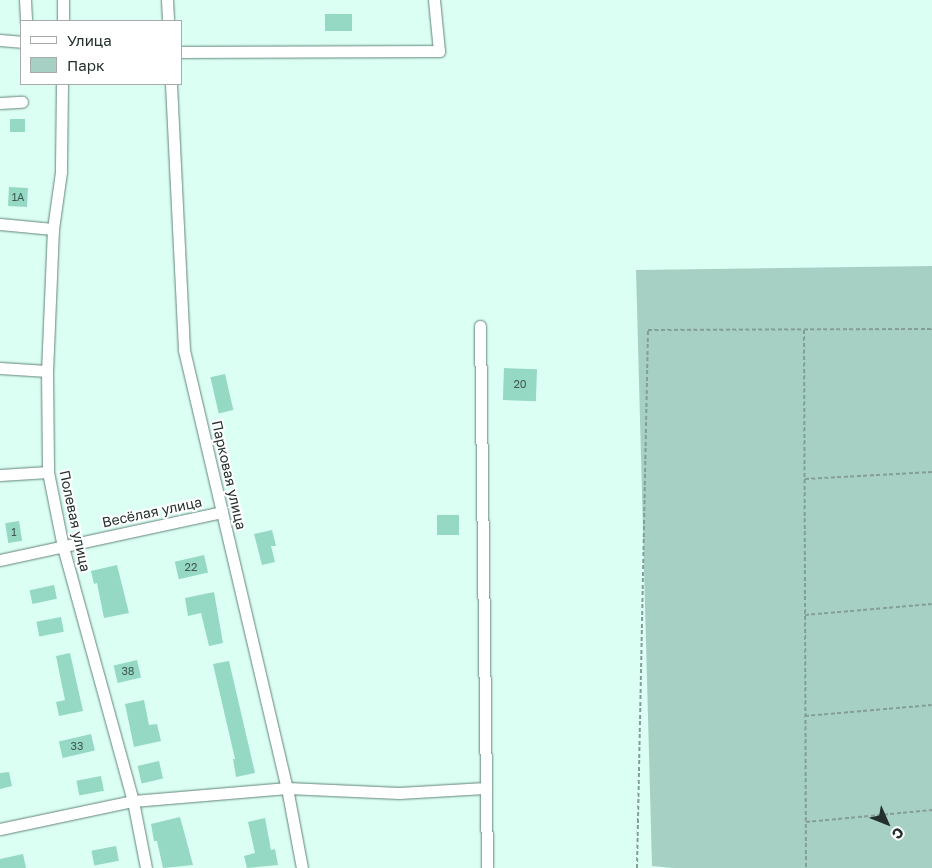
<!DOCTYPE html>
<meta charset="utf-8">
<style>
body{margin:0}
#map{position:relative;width:932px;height:868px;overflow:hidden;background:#dbfff3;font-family:"Golos Text",sans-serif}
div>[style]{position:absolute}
.green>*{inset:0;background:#a7d0c4}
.building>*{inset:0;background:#95d8c4;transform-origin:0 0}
.path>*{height:2px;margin-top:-1px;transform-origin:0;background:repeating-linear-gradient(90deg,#849d95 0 4px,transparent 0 6.5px)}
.roads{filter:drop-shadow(0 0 1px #64847a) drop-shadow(0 0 1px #64847a)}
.street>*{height:11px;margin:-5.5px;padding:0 5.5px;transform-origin:5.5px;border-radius:5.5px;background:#fff}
span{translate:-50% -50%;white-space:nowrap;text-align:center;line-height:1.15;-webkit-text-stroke:4px #fff;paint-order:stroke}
.number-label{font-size:11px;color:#405a52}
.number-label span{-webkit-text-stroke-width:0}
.street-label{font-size:14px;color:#23302c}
.legend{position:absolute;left:20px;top:20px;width:162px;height:65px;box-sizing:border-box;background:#fff;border:1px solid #a7acab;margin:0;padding:6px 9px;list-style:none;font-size:15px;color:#23302c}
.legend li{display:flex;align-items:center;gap:10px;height:25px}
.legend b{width:25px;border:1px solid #a7acab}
.north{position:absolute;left:862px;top:798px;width:50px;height:50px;-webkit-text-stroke:4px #fff;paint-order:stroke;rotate:134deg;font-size:14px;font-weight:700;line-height:20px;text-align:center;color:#23302c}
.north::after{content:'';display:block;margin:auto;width:18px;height:22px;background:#23302c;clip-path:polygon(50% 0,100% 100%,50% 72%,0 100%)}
</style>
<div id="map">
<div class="green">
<div style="clip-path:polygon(932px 266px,932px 868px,673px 868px,652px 866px,636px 270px)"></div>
</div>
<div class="building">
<div style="left:325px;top:14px;width:27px;height:17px"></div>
<div style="left:10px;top:119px;width:15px;height:13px"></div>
<div style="left:9px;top:187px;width:19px;height:19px;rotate:3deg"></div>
<div style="left:504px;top:368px;width:33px;height:32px;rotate:2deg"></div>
<div style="left:225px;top:374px;width:37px;height:15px;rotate:77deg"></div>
<div style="left:437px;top:515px;width:22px;height:20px"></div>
<div style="left:19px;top:521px;width:20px;height:14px;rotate:81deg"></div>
<div style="clip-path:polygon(272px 530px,276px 546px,271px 546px,275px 562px,262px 565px,254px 534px)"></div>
<div style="left:204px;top:555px;width:18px;height:30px;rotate:77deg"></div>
<div style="clip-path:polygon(117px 565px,129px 613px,104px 618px,97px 583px,94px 584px,91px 571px)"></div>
<div style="left:54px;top:585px;width:14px;height:25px;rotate:78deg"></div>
<div style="clip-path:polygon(214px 592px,223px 643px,209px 646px,201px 613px,188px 616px,185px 598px)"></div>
<div style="left:61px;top:617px;width:15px;height:25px;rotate:79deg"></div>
<div style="clip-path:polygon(70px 653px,83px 711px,59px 716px,56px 702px,65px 700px,56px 656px)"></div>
<div style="left:137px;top:660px;width:18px;height:24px;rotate:77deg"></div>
<div style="clip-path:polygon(229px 661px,255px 773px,236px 777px,233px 759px,235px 759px,213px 664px)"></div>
<div style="clip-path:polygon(144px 700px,149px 725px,157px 724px,161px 741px,134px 747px,125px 704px)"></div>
<div style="left:91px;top:734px;width:17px;height:33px;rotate:77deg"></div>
<div style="left:159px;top:761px;width:18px;height:22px;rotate:77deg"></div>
<div style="clip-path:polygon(9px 772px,12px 786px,0 789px,0 773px)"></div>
<div style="left:101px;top:776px;width:15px;height:25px;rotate:79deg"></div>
<div style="clip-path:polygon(180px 817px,193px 865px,163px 868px,157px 841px,154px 841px,151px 824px)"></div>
<div style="clip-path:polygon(265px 818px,271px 850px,275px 849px,278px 865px,247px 868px,244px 856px,255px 853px,248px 822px)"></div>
<div style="left:116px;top:846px;width:15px;height:25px;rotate:79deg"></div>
<div style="clip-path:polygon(23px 854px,26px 868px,0 868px,0 859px)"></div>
</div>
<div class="path">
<div style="left:804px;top:330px;width:538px;rotate:89.79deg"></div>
<div style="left:805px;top:479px;width:127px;rotate:-3.2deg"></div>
<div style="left:805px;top:615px;width:127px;rotate:-5deg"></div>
<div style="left:805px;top:716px;width:127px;rotate:-5deg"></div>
<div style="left:806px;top:822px;width:127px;rotate:-5.4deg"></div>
<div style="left:637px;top:868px;width:538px;rotate:-88.83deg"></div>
<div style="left:648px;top:330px;width:284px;rotate:-0.2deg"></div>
</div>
<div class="roads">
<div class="street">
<div style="left:25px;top:0;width:21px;rotate:87deg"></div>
<div style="left:167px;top:0;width:21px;rotate:87deg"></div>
<div style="left:63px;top:21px;width:21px;rotate:-90deg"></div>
<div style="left:0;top:40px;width:21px;rotate:5deg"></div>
<div style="left:181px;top:52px;width:258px;rotate:-0.2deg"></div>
<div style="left:439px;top:51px;width:51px;rotate:-95.6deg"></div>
<div style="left:62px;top:84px;width:88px;rotate:90.7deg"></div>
<div style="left:61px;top:172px;width:58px;rotate:98deg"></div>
<div style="left:53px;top:229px;width:142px;rotate:92.4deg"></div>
<div style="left:47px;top:371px;width:101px;rotate:89.4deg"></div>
<div style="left:48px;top:472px;width:76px;rotate:78.7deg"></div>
<div style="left:63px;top:547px;width:263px;rotate:74.6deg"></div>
<div style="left:133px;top:801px;width:68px;rotate:79deg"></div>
<div style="left:171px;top:84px;width:266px;rotate:87.2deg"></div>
<div style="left:184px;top:350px;width:450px;rotate:76.8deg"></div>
<div style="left:287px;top:788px;width:81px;rotate:79.4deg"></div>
<div style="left:0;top:103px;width:22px;rotate:-3deg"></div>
<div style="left:0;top:224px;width:53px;rotate:5.4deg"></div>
<div style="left:480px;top:326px;width:542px;rotate:89.26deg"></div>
<div style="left:0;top:368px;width:47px;rotate:3.7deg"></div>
<div style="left:0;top:475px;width:48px;rotate:-3.6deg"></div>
<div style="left:0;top:560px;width:227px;rotate:-12.2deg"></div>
<div style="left:0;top:829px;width:136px;rotate:-11.9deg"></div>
<div style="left:133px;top:801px;width:155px;rotate:-4.8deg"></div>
<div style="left:287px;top:788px;width:112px;rotate:2.6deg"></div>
<div style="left:399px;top:793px;width:86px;rotate:-3.3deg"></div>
</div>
</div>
<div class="number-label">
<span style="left:18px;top:197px">1А</span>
<span style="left:520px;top:384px">20</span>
<span style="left:14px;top:532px">1</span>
<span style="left:191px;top:567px">22</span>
<span style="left:128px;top:671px">38</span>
<span style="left:77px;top:746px">33</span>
</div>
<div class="street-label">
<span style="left:229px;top:475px;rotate:77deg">Парковая улица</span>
<span style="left:152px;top:512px;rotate:-12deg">Весёлая улица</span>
<span style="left:75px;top:521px;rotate:78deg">Полевая улица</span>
</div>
<ul class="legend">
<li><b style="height:6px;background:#fff"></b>Улица</li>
<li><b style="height:14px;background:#a7d0c4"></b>Парк</li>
</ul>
<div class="north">С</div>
</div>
